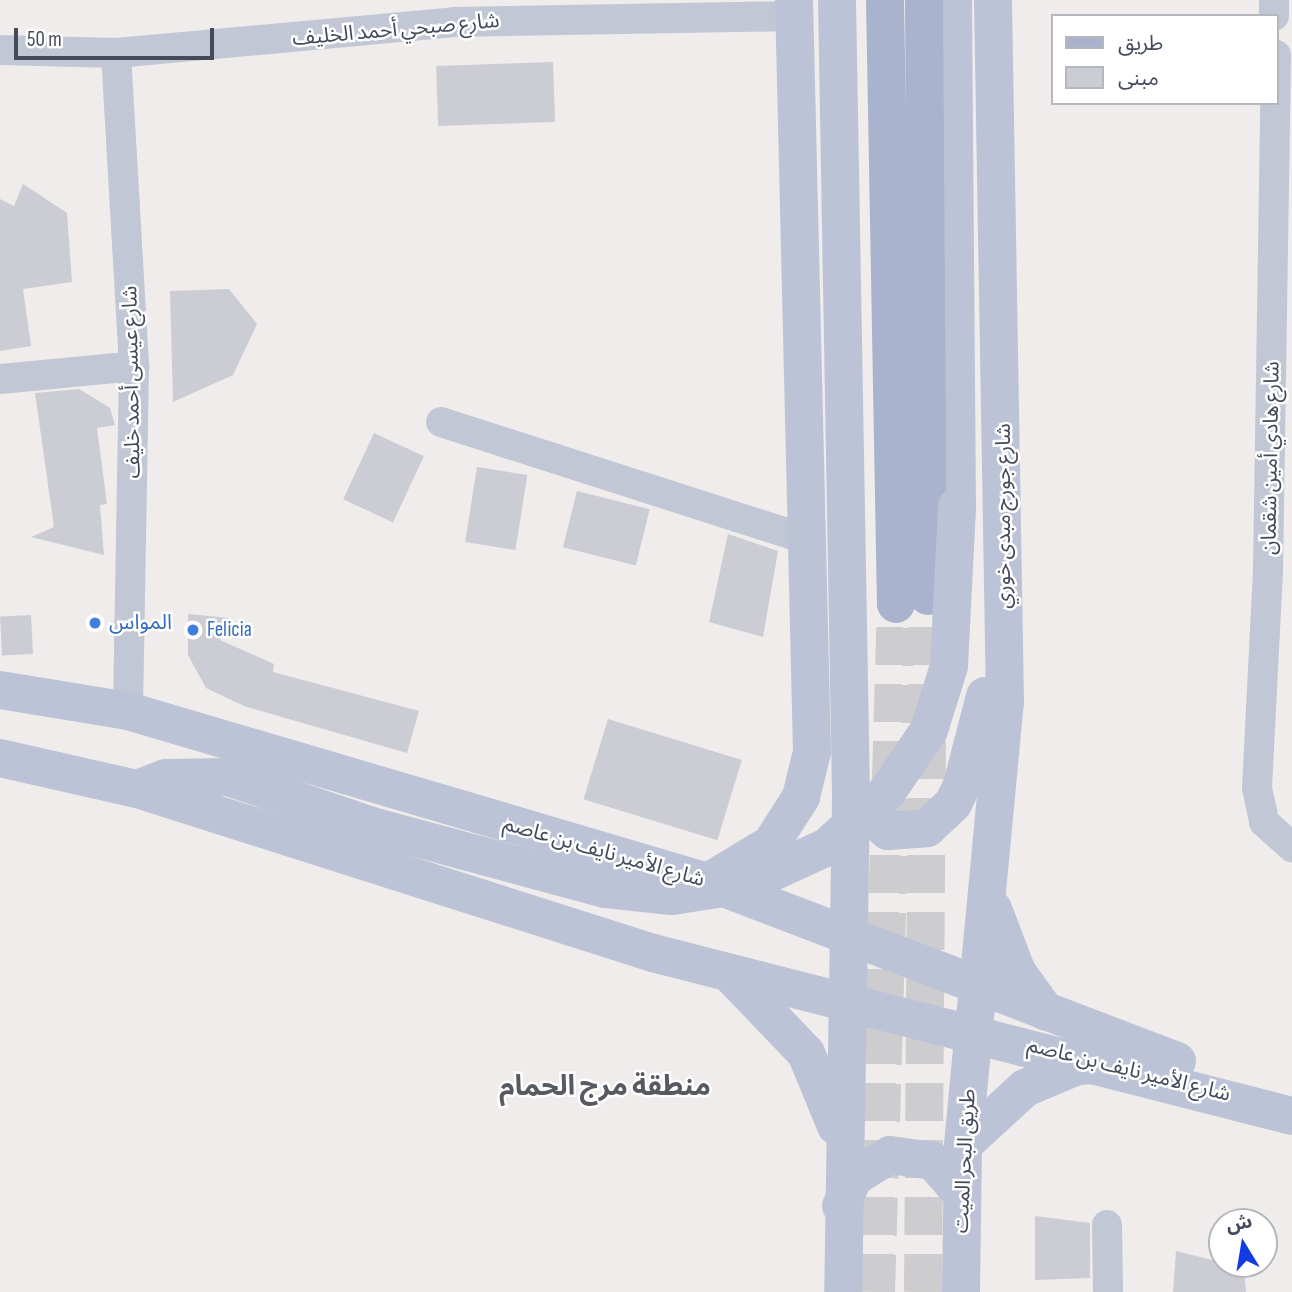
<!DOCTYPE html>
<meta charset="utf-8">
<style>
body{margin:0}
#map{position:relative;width:1292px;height:1292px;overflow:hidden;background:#efeceb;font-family:"Sofia Sans Condensed","Noto Sans Arabic",sans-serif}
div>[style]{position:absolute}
.building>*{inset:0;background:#cbccd4;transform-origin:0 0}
.primary-tunnel>*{height:38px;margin-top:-19px;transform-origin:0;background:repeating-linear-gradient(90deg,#cdccce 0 38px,transparent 0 57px)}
.street>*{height:30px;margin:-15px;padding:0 15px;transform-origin:15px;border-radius:15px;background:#c1c7d4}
.secondary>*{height:38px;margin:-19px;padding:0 19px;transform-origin:19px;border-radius:19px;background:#bdc3d6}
.primary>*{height:38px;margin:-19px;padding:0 19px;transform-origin:19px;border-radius:19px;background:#aab3cd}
.secondary-bridge>*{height:38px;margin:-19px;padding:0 19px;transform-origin:19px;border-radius:19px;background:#bdc3d6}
.dots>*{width:19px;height:19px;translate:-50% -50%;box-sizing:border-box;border:4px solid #fff;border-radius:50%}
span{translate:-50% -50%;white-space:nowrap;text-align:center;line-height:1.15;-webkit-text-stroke:5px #fff;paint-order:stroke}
.street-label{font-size:21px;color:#444a5a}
.shop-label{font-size:21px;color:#366cbe}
.left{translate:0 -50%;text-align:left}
.district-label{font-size:28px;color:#585a61;font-weight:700}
.legend{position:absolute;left:1051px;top:14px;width:228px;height:91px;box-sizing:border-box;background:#fff;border:2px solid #b4b7bd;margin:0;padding:9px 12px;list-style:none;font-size:21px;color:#444a5a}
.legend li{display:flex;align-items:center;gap:14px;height:35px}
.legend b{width:35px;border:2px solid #b4b7bd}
.north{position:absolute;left:1208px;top:1208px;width:70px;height:70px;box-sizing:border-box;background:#fff;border:2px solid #b4b7bd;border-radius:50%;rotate:349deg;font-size:19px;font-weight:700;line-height:28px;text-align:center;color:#444a5a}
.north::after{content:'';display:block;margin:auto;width:24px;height:32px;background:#123be2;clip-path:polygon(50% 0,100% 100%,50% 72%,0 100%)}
.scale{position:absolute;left:14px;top:28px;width:200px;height:32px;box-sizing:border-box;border:4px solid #444a5a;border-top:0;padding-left:9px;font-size:21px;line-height:24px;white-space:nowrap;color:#444a5a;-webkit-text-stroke:5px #fff;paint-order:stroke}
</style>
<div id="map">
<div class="building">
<div style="left:553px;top:62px;width:60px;height:117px;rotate:88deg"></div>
<div style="clip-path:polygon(23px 184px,67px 213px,72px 282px,23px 289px,31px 346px,0 351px,0 199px,14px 206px)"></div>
<div style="clip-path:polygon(229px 289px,257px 324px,233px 375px,173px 402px,170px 291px)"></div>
<div style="clip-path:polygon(79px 389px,110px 408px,115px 425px,97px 428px,107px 504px,100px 505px,104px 555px,31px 537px,54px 527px,35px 393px)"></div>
<div style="left:374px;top:433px;width:55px;height:73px;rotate:25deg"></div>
<div style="left:477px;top:467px;width:51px;height:76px;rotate:9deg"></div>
<div style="left:577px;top:491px;width:75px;height:58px;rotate:14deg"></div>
<div style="clip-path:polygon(728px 534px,778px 551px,763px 637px,709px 622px)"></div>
<div style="clip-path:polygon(188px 614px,229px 618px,220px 640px,274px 664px,273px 672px,419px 711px,407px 753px,244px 706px,206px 688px,188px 655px)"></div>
<div style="left:31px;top:615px;width:39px;height:31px;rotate:87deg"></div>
<div style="left:608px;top:719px;width:140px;height:84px;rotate:17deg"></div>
<div style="clip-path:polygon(1035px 1216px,1090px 1223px,1090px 1278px,1035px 1280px)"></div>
<div style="clip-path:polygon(1176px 1251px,1244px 1268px,1246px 1292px,1173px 1292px)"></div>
</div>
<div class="primary-tunnel">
<div style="left:876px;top:1292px;width:688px;rotate:-88.33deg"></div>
<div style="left:923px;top:1292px;width:696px;rotate:-89.59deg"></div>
</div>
<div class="street">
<div style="left:1274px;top:0;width:16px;rotate:90deg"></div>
<div style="left:0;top:50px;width:116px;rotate:1.5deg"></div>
<div style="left:116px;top:53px;width:340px;rotate:-5.2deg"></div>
<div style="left:455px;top:22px;width:338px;rotate:-1deg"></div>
<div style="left:116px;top:53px;width:314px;rotate:86.7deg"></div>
<div style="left:134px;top:366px;width:345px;rotate:91deg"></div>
<div style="left:1276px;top:55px;width:516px;rotate:90.89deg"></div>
<div style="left:1268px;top:571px;width:217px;rotate:92.9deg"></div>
<div style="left:1257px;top:788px;width:35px;rotate:78deg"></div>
<div style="left:1264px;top:822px;width:38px;rotate:42deg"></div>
<div style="left:0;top:379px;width:135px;rotate:-5.5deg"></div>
<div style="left:441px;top:422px;width:382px;rotate:17.8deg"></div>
<div style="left:1107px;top:1225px;width:67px;rotate:89.1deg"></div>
</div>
<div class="secondary">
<div style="left:837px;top:0;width:798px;rotate:88.99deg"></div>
<div style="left:851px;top:798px;width:494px;rotate:90.9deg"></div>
<div style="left:953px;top:0;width:506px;rotate:89.55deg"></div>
<div style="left:0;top:690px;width:130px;rotate:9.3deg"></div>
<div style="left:128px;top:711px;width:605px;rotate:16.43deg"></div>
<div style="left:708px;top:882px;width:502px;rotate:20.89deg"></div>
<div style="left:0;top:758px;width:140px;rotate:12.8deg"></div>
<div style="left:137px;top:789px;width:541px;rotate:17.63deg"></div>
<div style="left:653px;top:953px;width:659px;rotate:14.31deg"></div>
<div style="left:137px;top:789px;width:31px;rotate:-21deg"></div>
<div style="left:166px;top:778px;width:62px;rotate:-0.9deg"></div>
<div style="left:228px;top:777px;width:152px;rotate:18.8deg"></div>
<div style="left:372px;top:826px;width:242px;rotate:15.1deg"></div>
<div style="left:851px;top:798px;width:50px;rotate:41.7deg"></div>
<div style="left:888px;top:831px;width:39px;rotate:-4deg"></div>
<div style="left:927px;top:828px;width:35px;rotate:-43deg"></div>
<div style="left:953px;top:804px;width:21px;rotate:-65deg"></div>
<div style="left:962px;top:785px;width:92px;rotate:-75.5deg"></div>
<div style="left:708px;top:882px;width:74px;rotate:-31.1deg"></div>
<div style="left:771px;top:844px;width:56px;rotate:-57.4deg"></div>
<div style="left:801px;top:797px;width:46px;rotate:-76.3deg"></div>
<div style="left:812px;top:752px;width:752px;rotate:-91.37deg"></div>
<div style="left:993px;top:909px;width:67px;rotate:69.1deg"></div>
<div style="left:1017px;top:972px;width:49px;rotate:54.1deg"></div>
<div style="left:733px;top:977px;width:105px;rotate:46.2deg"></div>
<div style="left:806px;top:1053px;width:79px;rotate:67.7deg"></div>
<div style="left:963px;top:1145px;width:84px;rotate:-42.6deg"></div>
<div style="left:1025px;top:1088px;width:56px;rotate:-22.9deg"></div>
<div style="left:1077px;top:1066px;width:21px;rotate:-3deg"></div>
<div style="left:841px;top:1206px;width:32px;rotate:-66deg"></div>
<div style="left:854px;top:1177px;width:42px;rotate:-31.4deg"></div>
<div style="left:890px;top:1155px;width:43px;rotate:7.9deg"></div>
<div style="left:933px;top:1161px;width:43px;rotate:48.8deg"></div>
<div style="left:961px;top:1292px;width:147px;rotate:-89.2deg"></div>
<div style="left:963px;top:1145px;width:445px;rotate:-84.6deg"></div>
<div style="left:1005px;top:702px;width:702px;rotate:-90.98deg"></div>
</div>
<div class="primary">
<div style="left:885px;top:0;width:604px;rotate:88.96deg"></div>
<div style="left:924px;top:0;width:596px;rotate:89.62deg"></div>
</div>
<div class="secondary-bridge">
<div style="left:606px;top:889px;width:66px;rotate:6.1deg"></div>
<div style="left:672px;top:896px;width:73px;rotate:-8.7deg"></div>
<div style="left:744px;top:885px;width:91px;rotate:-24.6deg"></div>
<div style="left:827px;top:847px;width:81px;rotate:-42.5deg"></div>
<div style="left:887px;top:792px;width:75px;rotate:-55.9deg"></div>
<div style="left:929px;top:730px;width:67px;rotate:-72.6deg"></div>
<div style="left:949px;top:666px;width:160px;rotate:-87.1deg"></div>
</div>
<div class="dots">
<div style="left:95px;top:623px;background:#3f7fe0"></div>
<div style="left:193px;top:630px;background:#3f7fe0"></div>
</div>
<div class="street-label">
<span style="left:396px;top:30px;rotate:-5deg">شارع صبحي أحمد الخليف</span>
<span style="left:132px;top:382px;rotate:-91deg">شارع عيسى أحمد خليف</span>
<span style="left:1271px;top:458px;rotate:-89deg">شارع هادي أمين شقمان</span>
<span style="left:1004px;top:516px;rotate:-90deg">شارع جورج مبدى خوري</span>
<span style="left:604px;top:852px;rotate:16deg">شارع الأمير نايف بن عاصم</span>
<span style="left:1129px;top:1070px;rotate:14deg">شارع الأمير نايف بن عاصم</span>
<span style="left:965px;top:1161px;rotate:-87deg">طريق البحر الميت</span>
</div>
<div class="shop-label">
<span class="left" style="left:109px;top:623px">المواس</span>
<span class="left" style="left:207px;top:630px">Felicia</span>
</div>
<div class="district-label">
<span style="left:605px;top:1087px">منطقة مرج الحمام</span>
</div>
<ul class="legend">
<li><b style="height:9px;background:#aab3cd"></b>طريق</li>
<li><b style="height:19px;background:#cbccd4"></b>مبنى</li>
</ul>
<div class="north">ش</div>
<div class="scale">50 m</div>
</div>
